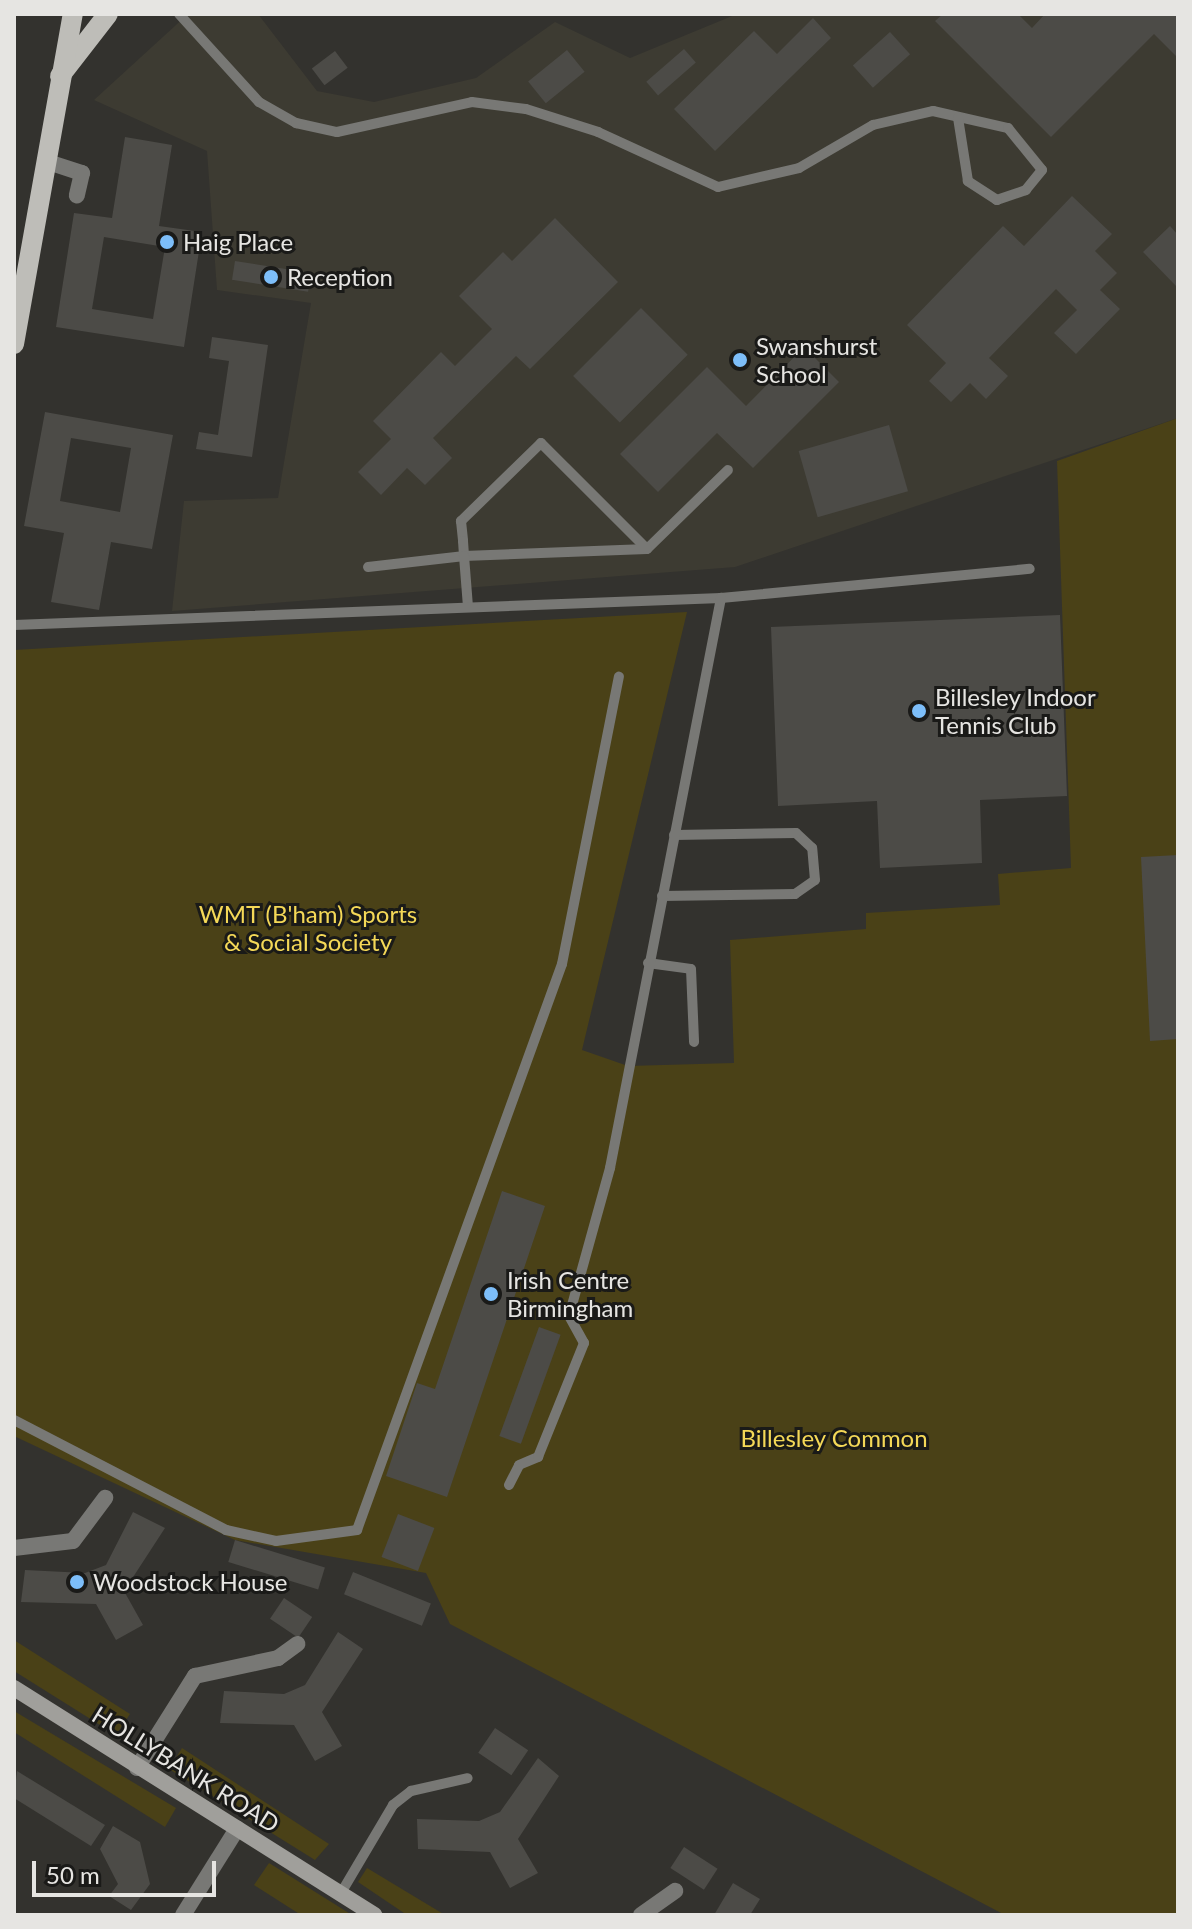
<!DOCTYPE html>
<style>
body{margin:0}
#map{position:relative;width:1192px;height:1929px;overflow:hidden;background:#33322e;font-family:Lato,sans-serif}
div>[style]{position:absolute}
.built>*{inset:0;background:#3d3b32}
.green>*{inset:0;background:#4a4117}
.building>*{inset:0;background:#4c4b47;transform-origin:0 0}
.lane>*{height:10px;margin:-5px;padding:0 5px;transform-origin:5px;border-radius:5px;background:#787875}
.street>*{height:16px;margin:-8px;padding:0 8px;transform-origin:8px;border-radius:8px;background:#787875}
.secondary>*{height:16px;margin:-8px;padding:0 8px;transform-origin:8px;border-radius:8px;background:#a09f9b}
.primary>*{height:20px;margin:-10px;padding:0 10px;transform-origin:10px;border-radius:10px;background:#bebdb8}
.dots>*{width:22px;height:22px;translate:-50% -50%;box-sizing:border-box;border:4px solid #1a1a18;border-radius:50%}
span{translate:-50% -50%;white-space:nowrap;text-align:center;line-height:1.15;-webkit-text-stroke:6px #1a1a18;paint-order:stroke}
.poi-label{font-size:24px;color:#e6e5e2}
.left{translate:0 -50%;text-align:left}
.park-label{font-size:24px;color:#f4d857}
.street-label{font-size:24px;color:#e6e5e2}
.frame{position:absolute;inset:0;border:16px solid #e6e5e2;pointer-events:none}
.scale{position:absolute;left:32px;top:1861px;width:184px;height:36px;box-sizing:border-box;border:4px solid #e6e5e2;border-top:0;padding-left:10px;font-size:24px;line-height:28px;white-space:nowrap;color:#e6e5e2;-webkit-text-stroke:6px #1a1a18;paint-order:stroke}
</style>
<div id="map">
<div class="built">
<div style="clip-path:polygon(188px 14px,258px 14px,317px 91px,374px 102px,476px 78px,555px 22px,630px 58px,737px 14px,1178px 14px,1178px 418px,735px 567px,172px 611px,184px 501px,278px 498px,311px 303px,217px 290px,207px 151px,94px 100px)"></div>
</div>
<div class="green">
<div style="clip-path:polygon(1178px 418px,1178px 1915px,1005px 1915px,450px 1624px,426px 1573px,235px 1540px,14px 1436px,14px 650px,687px 612px,582px 1050px,628px 1066px,734px 1063px,730px 940px,866px 929px,866px 913px,1000px 905px,998px 874px,1071px 868px,1057px 461px)"></div>
<div style="clip-path:polygon(14px 1640px,130px 1714px,116px 1735px,14px 1671px)"></div>
<div style="clip-path:polygon(14px 1711px,176px 1808px,165px 1827px,14px 1732px)"></div>
<div style="clip-path:polygon(182px 1748px,329px 1844px,315px 1860px,169px 1769px)"></div>
<div style="clip-path:polygon(269px 1863px,352px 1915px,301px 1915px,254px 1885px)"></div>
<div style="clip-path:polygon(367px 1868px,445px 1915px,407px 1915px,358px 1882px)"></div>
</div>
<div class="building">
<div style="clip-path:polygon(943px 14px,1018px 14px,1032px 28px,1045px 14px,1178px 14px,1178px 58px,1154px 34px,1051px 137px,935px 21px)"></div>
<div style="clip-path:polygon(813px 18px,831px 38px,715px 151px,674px 109px,754px 31px,777px 54px)"></div>
<div style="left:890px;top:32px;width:30px;height:50px;rotate:48deg"></div>
<div style="left:684px;top:49px;width:18px;height:50px;rotate:49deg"></div>
<div style="left:567px;top:50px;width:28px;height:50px;rotate:51deg"></div>
<div style="left:335px;top:51px;width:21px;height:29px;rotate:53deg"></div>
<div style="clip-path:polygon(evenodd,125px 137px,172px 145px,159px 226px,202px 232px,184px 347px,56px 327px,74px 213px,112px 218px,125px 137px,104px 237px,165px 247px,153px 319px,92px 309px,104px 237px)"></div>
<div style="clip-path:polygon(1072px 196px,1112px 234px,1095px 251px,1117px 273px,1100px 290px,1120px 309px,1076px 354px,1054px 333px,1077px 310px,1056px 289px,989px 358px,1008px 376px,986px 399px,970px 383px,951px 402px,929px 381px,946px 363px,907px 325px,1003px 226px,1024px 246px)"></div>
<div style="clip-path:polygon(555px 218px,618px 282px,530px 369px,516px 356px,433px 438px,452px 458px,425px 485px,407px 468px,381px 495px,358px 472px,391px 439px,373px 421px,441px 352px,455px 366px,492px 329px,459px 296px,503px 252px,512px 261px)"></div>
<div style="clip-path:polygon(1170px 226px,1178px 235px,1178px 288px,1143px 252px)"></div>
<div style="left:235px;top:261px;width:77px;height:19px;rotate:9deg"></div>
<div style="left:641px;top:308px;width:66px;height:96px;rotate:45deg"></div>
<div style="clip-path:polygon(212px 337px,268px 345px,252px 457px,196px 449px,199px 432px,218px 435px,229px 361px,209px 358px)"></div>
<div style="clip-path:polygon(804px 347px,839px 382px,753px 468px,717px 433px,658px 492px,620px 454px,707px 367px,746px 406px)"></div>
<div style="clip-path:polygon(evenodd,45px 412px,173px 435px,152px 549px,111px 542px,99px 610px,51px 602px,64px 533px,24px 526px,45px 412px,71px 438px,131px 448px,120px 512px,60px 501px,71px 438px)"></div>
<div style="left:889px;top:425px;width:69px;height:94px;rotate:74deg"></div>
<div style="clip-path:polygon(1060px 615px,1067px 796px,980px 800px,982px 863px,880px 868px,877px 801px,778px 806px,771px 627px)"></div>
<div style="clip-path:polygon(1178px 855px,1178px 1039px,1150px 1041px,1141px 857px)"></div>
<div style="clip-path:polygon(502px 1191px,545px 1206px,447px 1497px,386px 1476px,417px 1383px,435px 1389px)"></div>
<div style="left:539px;top:1327px;width:23px;height:116px;rotate:20deg"></div>
<div style="clip-path:polygon(133px 1512px,165px 1528px,124px 1591px,143px 1625px,116px 1640px,96px 1604px,21px 1602px,25px 1570px,85px 1573px,106px 1565px)"></div>
<div style="left:398px;top:1514px;width:39px;height:46px;rotate:21deg"></div>
<div style="left:235px;top:1540px;width:94px;height:23px;rotate:17deg"></div>
<div style="left:353px;top:1572px;width:84px;height:24px;rotate:22deg"></div>
<div style="left:284px;top:1598px;width:34px;height:25px;rotate:34deg"></div>
<div style="clip-path:polygon(338px 1632px,363px 1649px,322px 1712px,342px 1746px,315px 1761px,294px 1725px,220px 1723px,224px 1691px,284px 1694px,305px 1685px)"></div>
<div style="left:495px;top:1728px;width:40px;height:30px;rotate:34deg"></div>
<div style="clip-path:polygon(538px 1758px,559px 1776px,518px 1839px,538px 1873px,510px 1888px,490px 1852px,418px 1849px,417px 1819px,479px 1821px,500px 1812px)"></div>
<div style="clip-path:polygon(17px 1771px,105px 1825px,91px 1846px,14px 1798px)"></div>
<div style="clip-path:polygon(113px 1826px,140px 1842px,150px 1884px,131px 1910px,109px 1896px,118px 1884px,100px 1849px)"></div>
<div style="left:684px;top:1847px;width:40px;height:25px;rotate:33deg"></div>
<div style="clip-path:polygon(733px 1883px,760px 1899px,750px 1915px,714px 1915px)"></div>
</div>
<div class="lane">
<div style="left:179px;top:14px;width:119px;rotate:47.7deg"></div>
<div style="left:259px;top:102px;width:43px;rotate:29.6deg"></div>
<div style="left:296px;top:123px;width:42px;rotate:12.4deg"></div>
<div style="left:337px;top:132px;width:138px;rotate:-12.5deg"></div>
<div style="left:472px;top:102px;width:54px;rotate:7.4deg"></div>
<div style="left:526px;top:109px;width:76px;rotate:17.7deg"></div>
<div style="left:598px;top:132px;width:132px;rotate:24.6deg"></div>
<div style="left:718px;top:187px;width:83px;rotate:-13.2deg"></div>
<div style="left:799px;top:168px;width:86px;rotate:-30.2deg"></div>
<div style="left:873px;top:125px;width:62px;rotate:-13.1deg"></div>
<div style="left:933px;top:111px;width:77px;rotate:12.8deg"></div>
<div style="left:1008px;top:128px;width:54px;rotate:51deg"></div>
<div style="left:1042px;top:170px;width:26px;rotate:129deg"></div>
<div style="left:1026px;top:190px;width:31px;rotate:161deg"></div>
<div style="left:997px;top:200px;width:35px;rotate:-147deg"></div>
<div style="left:968px;top:181px;width:64px;rotate:-99deg"></div>
<div style="left:647px;top:549px;width:113px;rotate:-44.3deg"></div>
<div style="left:368px;top:567px;width:97px;rotate:-6.5deg"></div>
<div style="left:464px;top:556px;width:183px;rotate:-2.2deg"></div>
<div style="left:647px;top:549px;width:150px;rotate:-135deg"></div>
<div style="left:541px;top:443px;width:112px;rotate:135.7deg"></div>
<div style="left:461px;top:521px;width:20px;rotate:84deg"></div>
<div style="left:463px;top:541px;width:15px;rotate:86deg"></div>
<div style="left:464px;top:556px;width:51px;rotate:85.5deg"></div>
<div style="left:14px;top:625px;width:708px;rotate:-2.19deg"></div>
<div style="left:721px;top:598px;width:310px;rotate:-5.4deg"></div>
<div style="left:662px;top:896px;width:133px;rotate:-0.9deg"></div>
<div style="left:795px;top:894px;width:24px;rotate:-35deg"></div>
<div style="left:815px;top:880px;width:32px;rotate:-95deg"></div>
<div style="left:812px;top:848px;width:22px;rotate:-137deg"></div>
<div style="left:796px;top:833px;width:122px;rotate:179.1deg"></div>
<div style="left:648px;top:963px;width:43px;rotate:7.9deg"></div>
<div style="left:691px;top:969px;width:73px;rotate:87.6deg"></div>
<div style="left:14px;top:1420px;width:239px;rotate:27.4deg"></div>
<div style="left:226px;top:1530px;width:51px;rotate:12.4deg"></div>
<div style="left:276px;top:1541px;width:82px;rotate:-7.7deg"></div>
<div style="left:357px;top:1530px;width:602px;rotate:-70.09deg"></div>
<div style="left:562px;top:964px;width:293px;rotate:-78.8deg"></div>
<div style="left:509px;top:1485px;width:22px;rotate:-63deg"></div>
<div style="left:519px;top:1465px;width:21px;rotate:-23deg"></div>
<div style="left:538px;top:1457px;width:123px;rotate:-68deg"></div>
<div style="left:584px;top:1343px;width:31px;rotate:-119deg"></div>
<div style="left:569px;top:1316px;width:154px;rotate:-74.5deg"></div>
<div style="left:610px;top:1168px;width:581px;rotate:-78.98deg"></div>
<div style="left:341px;top:1893px;width:102px;rotate:-59.4deg"></div>
<div style="left:393px;top:1805px;width:23px;rotate:-38deg"></div>
<div style="left:411px;top:1791px;width:58px;rotate:-12.8deg"></div>
</div>
<div class="street">
<div style="left:45px;top:161px;width:39px;rotate:18deg"></div>
<div style="left:82px;top:173px;width:23px;rotate:103deg"></div>
<div style="left:14px;top:1548px;width:59px;rotate:-6.8deg"></div>
<div style="left:73px;top:1541px;width:54px;rotate:-53.3deg"></div>
<div style="left:137px;top:1768px;width:109px;rotate:-57.8deg"></div>
<div style="left:195px;top:1676px;width:85px;rotate:-12.2deg"></div>
<div style="left:278px;top:1658px;width:24px;rotate:-36deg"></div>
<div style="left:183px;top:1915px;width:102px;rotate:-57.9deg"></div>
<div style="left:641px;top:1915px;width:42px;rotate:-35.2deg"></div>
</div>
<div class="secondary">
<div style="left:14px;top:1688px;width:426px;rotate:32.2deg"></div>
</div>
<div class="primary">
<div style="left:60px;top:76px;width:78px;rotate:-52.3deg"></div>
<div style="left:14px;top:344px;width:335px;rotate:-79.9deg"></div>
</div>
<div class="dots">
<div style="left:167px;top:242px;background:#7dbef9"></div>
<div style="left:271px;top:277px;background:#7dbef9"></div>
<div style="left:740px;top:360px;background:#7dbef9"></div>
<div style="left:919px;top:711px;background:#7dbef9"></div>
<div style="left:491px;top:1294px;background:#7dbef9"></div>
<div style="left:77px;top:1582px;background:#7dbef9"></div>
</div>
<div class="poi-label">
<span class="left" style="left:183px;top:242px">Haig Place</span>
<span class="left" style="left:287px;top:277px">Reception</span>
<span class="left" style="left:756px;top:360px">Swanshurst<br>School</span>
<span class="left" style="left:935px;top:711px">Billesley Indoor<br>Tennis Club</span>
<span class="left" style="left:507px;top:1294px">Irish Centre<br>Birmingham</span>
<span class="left" style="left:93px;top:1582px">Woodstock House</span>
</div>
<div class="park-label">
<span style="left:308px;top:928px">WMT (B'ham) Sports<br>&amp; Social Society</span>
<span style="left:834px;top:1438px">Billesley Common</span>
</div>
<div class="street-label">
<span style="left:186px;top:1769px;rotate:32deg">HOLLYBANK ROAD</span>
</div>
<div class="frame"></div>
<div class="scale">50 m</div>
</div>
